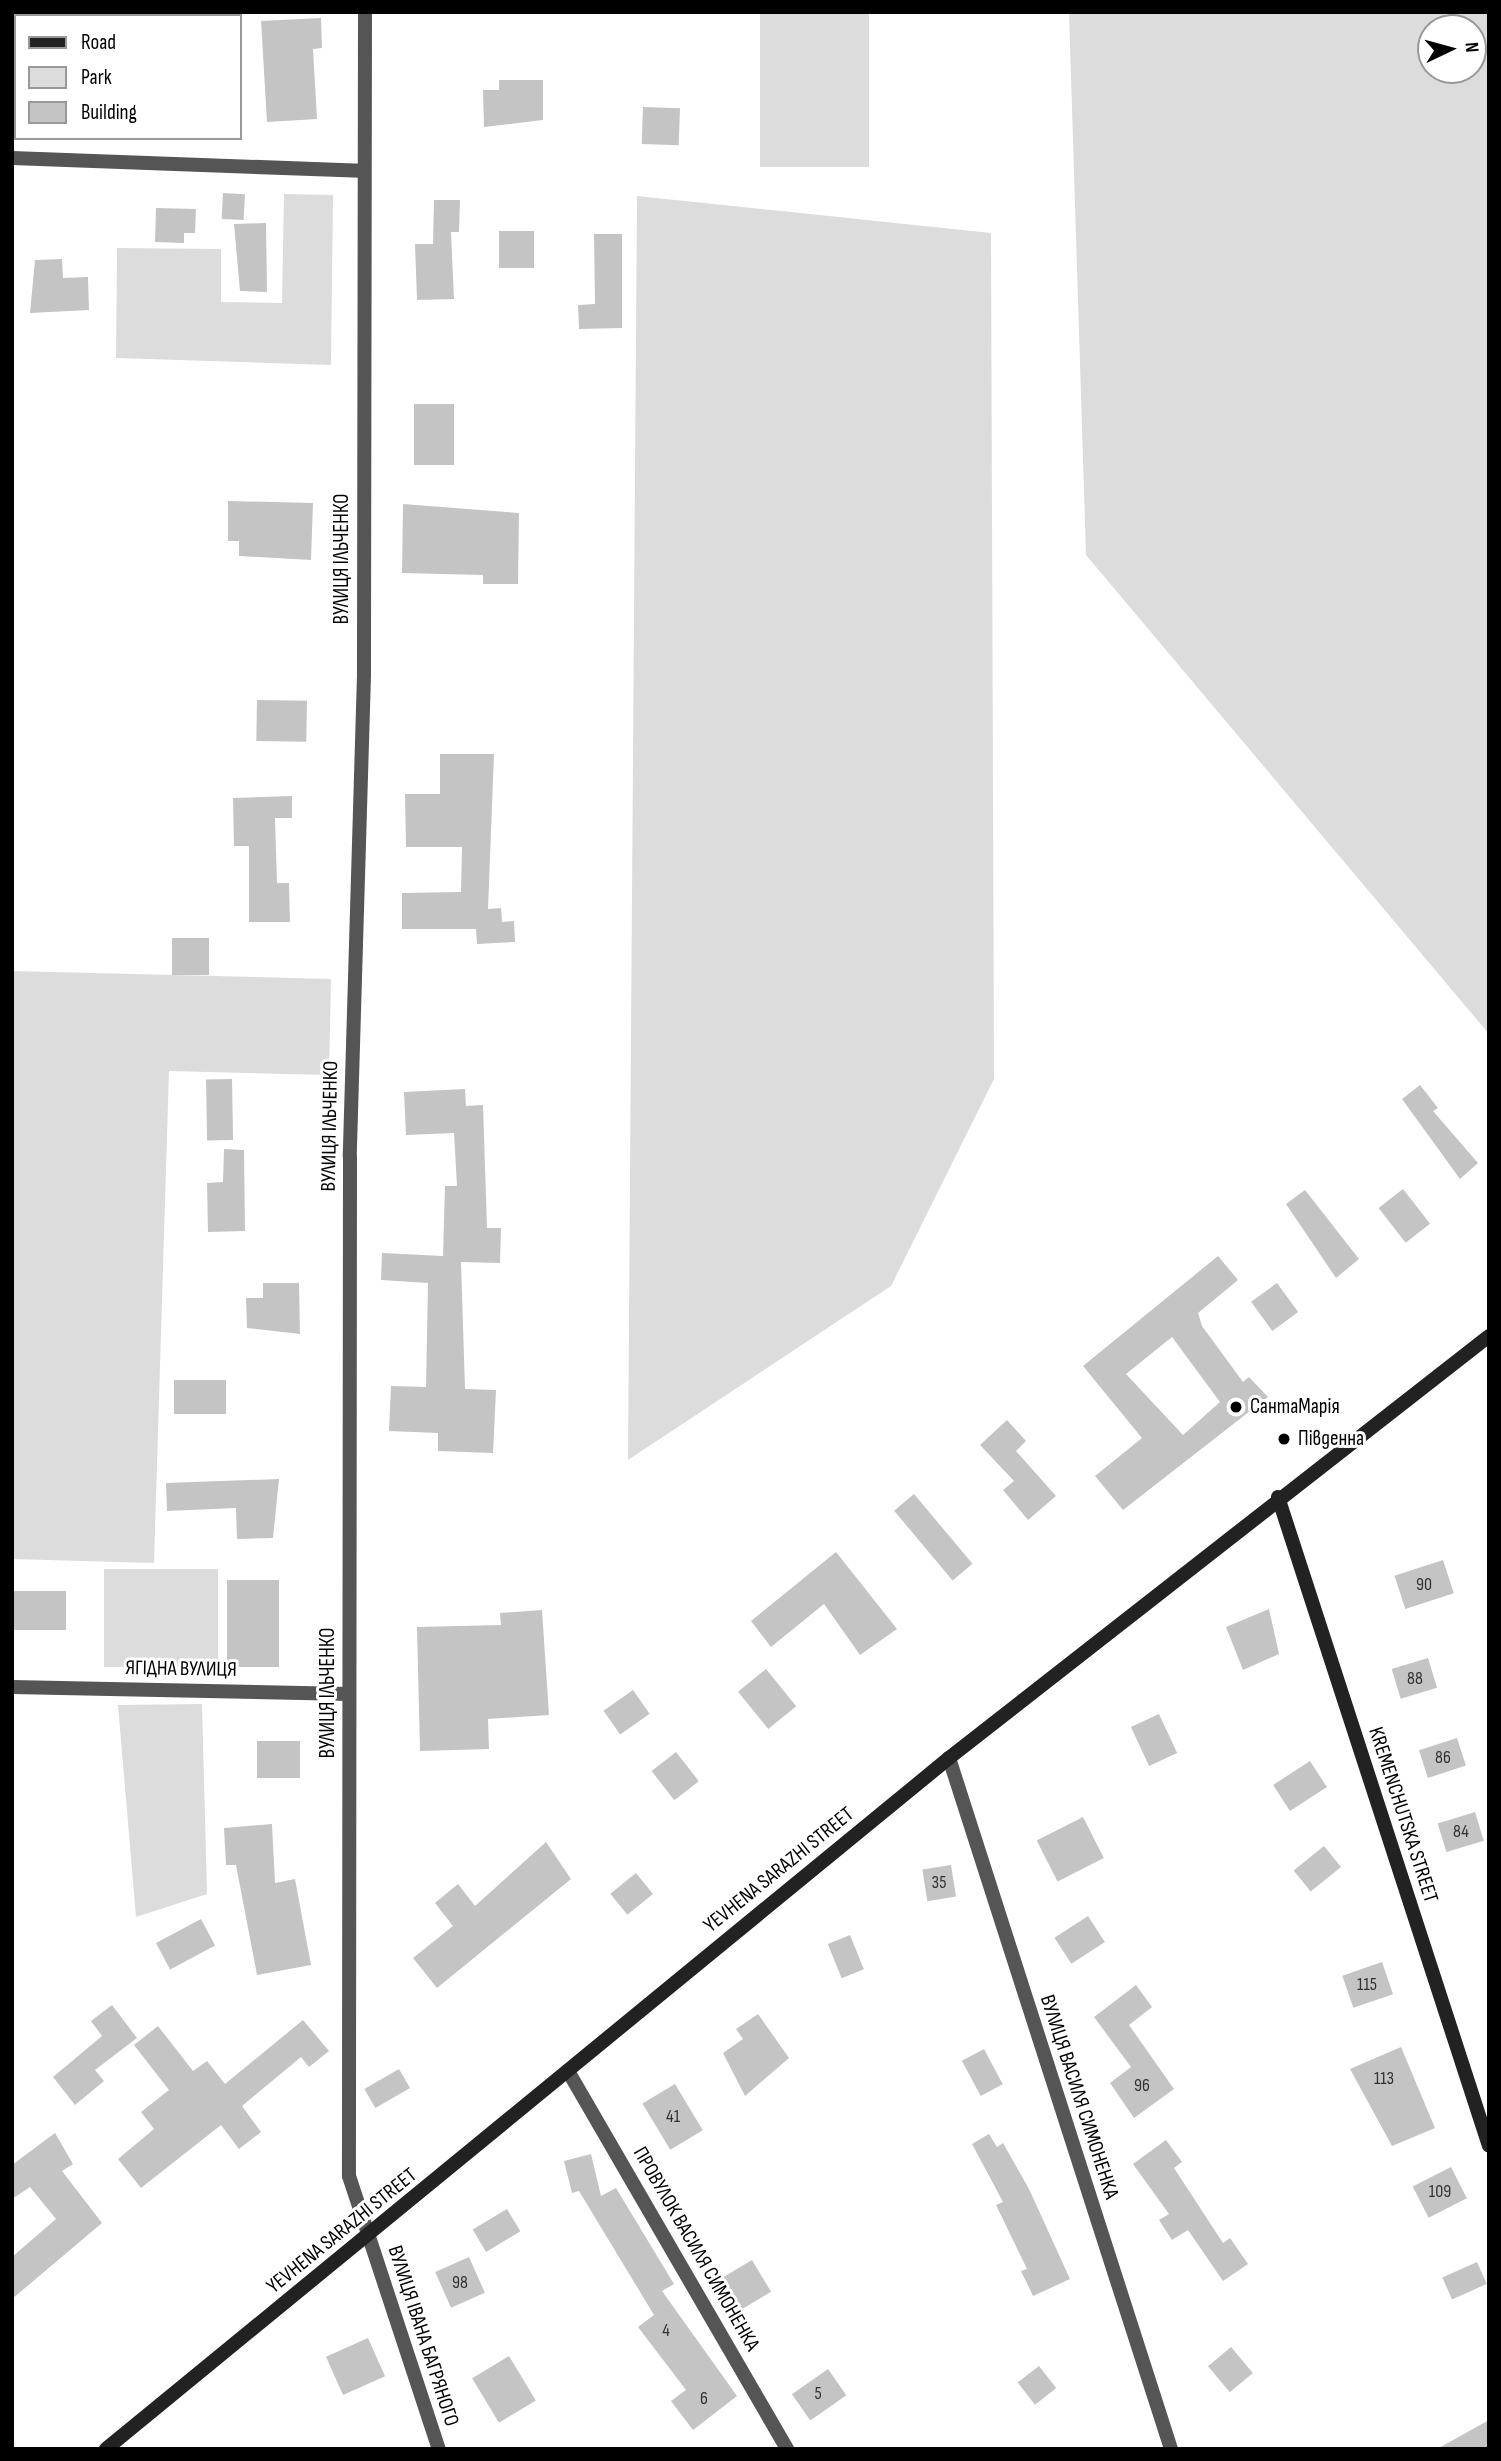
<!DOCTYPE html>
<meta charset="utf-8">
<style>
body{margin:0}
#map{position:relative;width:1501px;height:2461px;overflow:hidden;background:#fff;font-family:"Sofia Sans Condensed",sans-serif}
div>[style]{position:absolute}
.green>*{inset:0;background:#dcdcdc;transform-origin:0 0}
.building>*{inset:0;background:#c4c4c4;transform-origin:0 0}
.street>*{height:14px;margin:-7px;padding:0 7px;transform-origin:7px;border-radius:7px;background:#555}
.secondary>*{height:14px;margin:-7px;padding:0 7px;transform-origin:7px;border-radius:7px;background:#222}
.dots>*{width:19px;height:19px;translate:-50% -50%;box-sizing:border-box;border:4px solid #fff;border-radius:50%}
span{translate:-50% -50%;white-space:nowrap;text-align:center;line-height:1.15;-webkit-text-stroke:6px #fff;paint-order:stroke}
.number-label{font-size:18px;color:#313131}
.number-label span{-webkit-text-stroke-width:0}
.street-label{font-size:21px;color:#000}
.poi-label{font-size:21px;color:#000}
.left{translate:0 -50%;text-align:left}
.frame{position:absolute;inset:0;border:14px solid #000;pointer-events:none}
.legend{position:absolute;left:14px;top:14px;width:228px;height:126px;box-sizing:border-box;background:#fff;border:2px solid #999;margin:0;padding:9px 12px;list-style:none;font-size:21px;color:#000}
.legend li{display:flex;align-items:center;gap:14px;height:35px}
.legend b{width:35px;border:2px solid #999}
.north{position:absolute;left:1417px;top:14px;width:70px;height:70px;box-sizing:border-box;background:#fff;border:2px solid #999;border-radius:50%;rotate:85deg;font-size:19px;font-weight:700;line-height:28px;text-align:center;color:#000}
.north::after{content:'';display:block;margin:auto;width:24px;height:32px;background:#000;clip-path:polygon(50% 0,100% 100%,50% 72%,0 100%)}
</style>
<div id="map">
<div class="green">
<div style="left:760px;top:12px;width:109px;height:155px"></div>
<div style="clip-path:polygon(evenodd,1069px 12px,1489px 12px,1489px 1034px,1086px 555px,1069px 12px,1431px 28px,1473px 28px,1473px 70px,1431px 70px,1431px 28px)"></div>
<div style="clip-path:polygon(284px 194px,333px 195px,331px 365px,116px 358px,117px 248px,221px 249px,221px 302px,282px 303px)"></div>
<div style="clip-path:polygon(637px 196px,991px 233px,994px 1079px,891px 1286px,628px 1460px)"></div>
<div style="clip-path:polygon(12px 971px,331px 979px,329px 1075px,169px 1071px,154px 1563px,12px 1559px)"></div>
<div style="left:104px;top:1569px;width:114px;height:98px"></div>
<div style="clip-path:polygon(202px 1704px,207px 1894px,136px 1917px,118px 1705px)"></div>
</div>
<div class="building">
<div style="clip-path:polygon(321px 18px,322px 48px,313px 49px,317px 119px,267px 122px,261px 21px)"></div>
<div style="clip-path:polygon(499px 80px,543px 80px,543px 120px,484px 127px,483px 90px,499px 90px)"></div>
<div style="left:643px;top:107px;width:37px;height:37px;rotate:2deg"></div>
<div style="left:223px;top:193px;width:22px;height:26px;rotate:3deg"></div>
<div style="clip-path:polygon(434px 200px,460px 200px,459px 232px,451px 232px,454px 299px,417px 300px,415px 244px,433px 244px)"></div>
<div style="clip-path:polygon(156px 208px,196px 209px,195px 233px,184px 233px,184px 243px,155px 242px)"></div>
<div style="clip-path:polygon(266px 223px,267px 292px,240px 291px,234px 224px)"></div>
<div style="left:534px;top:231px;width:37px;height:35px;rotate:90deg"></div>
<div style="clip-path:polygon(594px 234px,622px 234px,622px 328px,579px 329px,578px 305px,595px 304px)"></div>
<div style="clip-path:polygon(62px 259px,63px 278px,88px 277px,89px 310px,30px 313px,35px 260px)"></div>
<div style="left:414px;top:404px;width:40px;height:61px"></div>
<div style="clip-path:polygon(228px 501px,313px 503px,311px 560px,239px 556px,239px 541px,228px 541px)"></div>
<div style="clip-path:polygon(403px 504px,519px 513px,518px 584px,483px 584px,483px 575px,402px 573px)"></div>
<div style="left:257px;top:700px;width:50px;height:41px;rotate:1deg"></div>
<div style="clip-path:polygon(440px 754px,494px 754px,488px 909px,501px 908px,502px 922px,514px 921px,515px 942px,477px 944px,476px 929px,402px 929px,402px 893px,461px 892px,462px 847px,406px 847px,405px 794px,440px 794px)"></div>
<div style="clip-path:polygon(292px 796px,292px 818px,275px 818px,277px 883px,289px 883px,290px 922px,249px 922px,249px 846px,234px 846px,233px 798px)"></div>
<div style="left:172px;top:938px;width:37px;height:37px"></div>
<div style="left:232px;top:1079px;width:61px;height:26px;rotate:89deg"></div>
<div style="clip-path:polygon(1420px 1085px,1438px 1108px,1433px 1111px,1478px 1163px,1460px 1179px,1402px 1099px)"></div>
<div style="clip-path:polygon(465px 1089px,466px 1106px,483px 1105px,487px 1228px,501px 1228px,500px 1263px,461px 1262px,465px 1389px,496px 1390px,493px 1453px,438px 1451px,438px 1433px,389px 1431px,391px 1386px,426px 1387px,428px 1283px,381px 1280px,382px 1253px,443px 1256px,445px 1186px,457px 1186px,454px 1133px,406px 1135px,404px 1092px)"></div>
<div style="clip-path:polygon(224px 1149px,244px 1150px,245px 1231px,208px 1232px,207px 1183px,223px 1182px)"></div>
<div style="left:1403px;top:1189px;width:44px;height:31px;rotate:52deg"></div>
<div style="clip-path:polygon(1305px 1190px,1359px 1259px,1336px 1278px,1286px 1204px)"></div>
<div style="clip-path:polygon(evenodd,1218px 1256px,1238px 1280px,1198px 1313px,1202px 1326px,1243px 1382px,1249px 1377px,1268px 1397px,1123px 1510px,1095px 1476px,1142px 1438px,1083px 1366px,1218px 1256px,1172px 1337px,1220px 1402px,1183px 1435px,1126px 1374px,1172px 1337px)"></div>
<div style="clip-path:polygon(263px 1283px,299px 1283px,300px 1334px,247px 1328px,246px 1298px,263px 1298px)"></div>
<div style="left:1277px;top:1283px;width:36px;height:32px;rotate:54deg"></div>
<div style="left:174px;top:1380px;width:52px;height:34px"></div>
<div style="clip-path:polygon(1007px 1420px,1026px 1441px,1016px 1451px,1056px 1496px,1028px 1520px,1003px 1490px,1014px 1481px,980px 1445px)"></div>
<div style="clip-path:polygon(279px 1479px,273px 1538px,237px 1539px,236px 1508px,167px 1511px,166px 1483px)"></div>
<div style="left:914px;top:1494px;width:91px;height:26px;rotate:50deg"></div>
<div style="clip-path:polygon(836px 1552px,897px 1629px,860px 1655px,824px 1604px,771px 1647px,751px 1621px)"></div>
<div style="left:1443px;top:1560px;width:35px;height:51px;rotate:72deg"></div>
<div style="left:227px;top:1580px;width:52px;height:87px"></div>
<div style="left:12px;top:1591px;width:54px;height:39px"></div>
<div style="clip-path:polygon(1269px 1609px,1279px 1654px,1243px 1670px,1226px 1627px)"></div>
<div style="clip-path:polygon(542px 1610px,549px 1715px,488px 1719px,489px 1749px,420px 1751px,417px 1627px,501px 1625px,500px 1613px)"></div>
<div style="left:1428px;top:1658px;width:31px;height:38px;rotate:73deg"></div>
<div style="left:766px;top:1669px;width:48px;height:36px;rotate:51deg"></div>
<div style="left:633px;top:1690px;width:29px;height:36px;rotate:55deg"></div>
<div style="left:1159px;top:1714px;width:43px;height:31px;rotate:65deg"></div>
<div style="left:1457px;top:1738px;width:29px;height:40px;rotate:72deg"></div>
<div style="left:300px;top:1741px;width:37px;height:43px;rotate:90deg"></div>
<div style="left:676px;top:1752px;width:37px;height:31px;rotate:52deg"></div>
<div style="left:1310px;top:1761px;width:31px;height:44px;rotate:57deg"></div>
<div style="left:1475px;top:1812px;width:30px;height:39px;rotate:73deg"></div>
<div style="left:1083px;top:1817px;width:46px;height:52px;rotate:63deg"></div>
<div style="clip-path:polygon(272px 1824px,275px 1883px,295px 1879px,311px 1965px,257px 1975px,236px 1865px,226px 1865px,224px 1828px)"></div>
<div style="clip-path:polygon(546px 1842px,571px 1879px,437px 1988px,413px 1958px,453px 1926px,435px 1903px,458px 1884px,475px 1906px)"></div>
<div style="left:1324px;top:1846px;width:27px;height:39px;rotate:51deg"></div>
<div style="left:951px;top:1865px;width:32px;height:29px;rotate:81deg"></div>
<div style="left:636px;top:1873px;width:27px;height:33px;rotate:51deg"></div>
<div style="left:1088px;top:1916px;width:31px;height:40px;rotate:57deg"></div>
<div style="left:201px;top:1919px;width:30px;height:51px;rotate:62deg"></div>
<div style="left:850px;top:1935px;width:37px;height:24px;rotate:68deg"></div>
<div style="left:1382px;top:1962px;width:34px;height:42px;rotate:71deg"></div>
<div style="clip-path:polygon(1136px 1985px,1152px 2007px,1129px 2025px,1174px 2089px,1134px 2118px,1110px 2083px,1131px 2067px,1094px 2017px)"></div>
<div style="clip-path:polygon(112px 2005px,137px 2038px,95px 2070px,104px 2081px,75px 2105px,53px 2077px,102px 2036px,91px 2021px)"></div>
<div style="clip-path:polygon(758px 2014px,789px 2058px,745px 2096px,723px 2053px,743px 2039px,736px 2029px)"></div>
<div style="clip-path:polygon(303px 2020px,329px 2051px,309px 2067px,301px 2057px,242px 2106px,261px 2132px,239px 2149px,221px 2125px,141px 2188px,118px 2159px,154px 2129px,141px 2112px,169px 2090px,134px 2045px,158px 2026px,193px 2071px,207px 2061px,225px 2084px)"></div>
<div style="clip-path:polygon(1401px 2047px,1435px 2128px,1392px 2146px,1350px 2069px)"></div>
<div style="left:984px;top:2049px;width:40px;height:25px;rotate:62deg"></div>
<div style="left:399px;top:2069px;width:22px;height:40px;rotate:60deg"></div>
<div style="left:675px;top:2084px;width:54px;height:38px;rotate:59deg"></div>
<div style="clip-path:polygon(55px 2133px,73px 2164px,62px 2171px,102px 2223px,12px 2299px,12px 2257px,56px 2219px,30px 2187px,12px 2199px,12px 2165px)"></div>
<div style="clip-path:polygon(989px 2134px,997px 2147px,1003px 2143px,1029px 2189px,1070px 2279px,1033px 2296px,1021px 2271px,1027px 2269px,996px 2205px,1003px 2202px,972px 2144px)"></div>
<div style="clip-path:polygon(1166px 2140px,1182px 2162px,1174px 2168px,1223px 2243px,1230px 2238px,1248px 2264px,1223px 2281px,1188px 2230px,1172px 2240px,1159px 2220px,1169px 2214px,1133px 2164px)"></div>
<div style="clip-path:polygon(591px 2154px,601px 2196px,616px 2188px,674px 2284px,662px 2291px,737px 2396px,693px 2430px,671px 2401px,686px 2390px,638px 2327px,654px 2315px,579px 2191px,572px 2193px,564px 2161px)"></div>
<div style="left:1451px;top:2167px;width:35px;height:43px;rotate:63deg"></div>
<div style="left:507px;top:2209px;width:26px;height:40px;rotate:59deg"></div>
<div style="left:469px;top:2257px;width:39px;height:37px;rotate:66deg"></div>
<div style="left:752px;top:2260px;width:37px;height:40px;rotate:59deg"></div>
<div style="left:1477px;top:2262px;width:24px;height:38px;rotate:66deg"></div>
<div style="left:368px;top:2338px;width:42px;height:46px;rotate:66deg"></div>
<div style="left:1231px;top:2347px;width:34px;height:30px;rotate:50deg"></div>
<div style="left:509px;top:2356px;width:52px;height:43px;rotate:59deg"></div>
<div style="left:1039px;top:2366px;width:28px;height:27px;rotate:52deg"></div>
<div style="left:828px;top:2369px;width:32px;height:44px;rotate:55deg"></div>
<div style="clip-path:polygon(1489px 2420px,1489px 2449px,1437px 2449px)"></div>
</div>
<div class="street">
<div style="left:365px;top:12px;width:663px;rotate:90.09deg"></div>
<div style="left:364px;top:675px;width:482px;rotate:91.7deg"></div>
<div style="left:350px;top:1157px;width:1019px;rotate:90.06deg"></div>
<div style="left:349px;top:2176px;width:287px;rotate:71.8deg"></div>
<div style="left:12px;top:158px;width:349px;rotate:2.1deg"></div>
<div style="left:12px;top:1687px;width:337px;rotate:1.2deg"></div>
<div style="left:949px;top:1758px;width:726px;rotate:72.19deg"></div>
<div style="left:568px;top:2071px;width:437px;rotate:59.9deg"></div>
</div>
<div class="secondary">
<div style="left:1278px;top:1497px;width:682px;rotate:71.99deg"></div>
<div style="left:106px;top:2449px;width:1090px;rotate:-39.34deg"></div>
<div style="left:949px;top:1758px;width:685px;rotate:-38.01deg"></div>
</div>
<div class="dots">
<div style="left:1236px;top:1407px;background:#000"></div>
<div style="left:1284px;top:1439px;background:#000"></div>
</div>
<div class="number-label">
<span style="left:1424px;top:1585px">90</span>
<span style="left:1415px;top:1679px">88</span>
<span style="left:1443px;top:1758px">86</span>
<span style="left:1461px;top:1832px">84</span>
<span style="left:939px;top:1883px">35</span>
<span style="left:1367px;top:1985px">115</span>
<span style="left:1384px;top:2079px">113</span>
<span style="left:1142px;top:2086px">96</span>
<span style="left:673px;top:2117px">41</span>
<span style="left:1440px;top:2192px">109</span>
<span style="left:460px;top:2283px">98</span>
<span style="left:666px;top:2331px">4</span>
<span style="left:818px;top:2394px">5</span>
<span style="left:704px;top:2399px">6</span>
</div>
<div class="street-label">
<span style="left:342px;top:559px;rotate:-90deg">ВУЛИЦЯ ІЛЬЧЕНКО</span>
<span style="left:330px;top:1126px;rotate:-89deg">ВУЛИЦЯ ІЛЬЧЕНКО</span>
<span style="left:181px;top:1669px;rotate:1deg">ЯГІДНА ВУЛИЦЯ</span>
<span style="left:328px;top:1693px;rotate:-90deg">ВУЛИЦЯ ІЛЬЧЕНКО</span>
<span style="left:1403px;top:1815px;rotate:72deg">KREMENCHUTSKA STREET</span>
<span style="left:779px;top:1870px;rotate:-39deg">YEVHENA SARAZHI STREET</span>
<span style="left:1079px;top:2097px;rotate:72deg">ВУЛИЦЯ ВАСИЛЯ СИМОНЕНКА</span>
<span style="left:342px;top:2231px;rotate:-39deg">YEVHENA SARAZHI STREET</span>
<span style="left:696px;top:2249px;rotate:60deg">ПРОВУЛОК ВАСИЛЯ СИМОНЕНКА</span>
<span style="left:423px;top:2336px;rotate:72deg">ВУЛИЦЯ ІВАНА БАГРЯНОГО</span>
</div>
<div class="poi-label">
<span class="left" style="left:1250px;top:1407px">СантаМарія</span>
<span class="left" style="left:1298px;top:1439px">Південна</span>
</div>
<div class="frame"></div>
<ul class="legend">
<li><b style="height:9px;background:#222"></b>Road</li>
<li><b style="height:19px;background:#dcdcdc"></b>Park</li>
<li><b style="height:19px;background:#c4c4c4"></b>Building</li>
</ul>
<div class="north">N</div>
</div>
